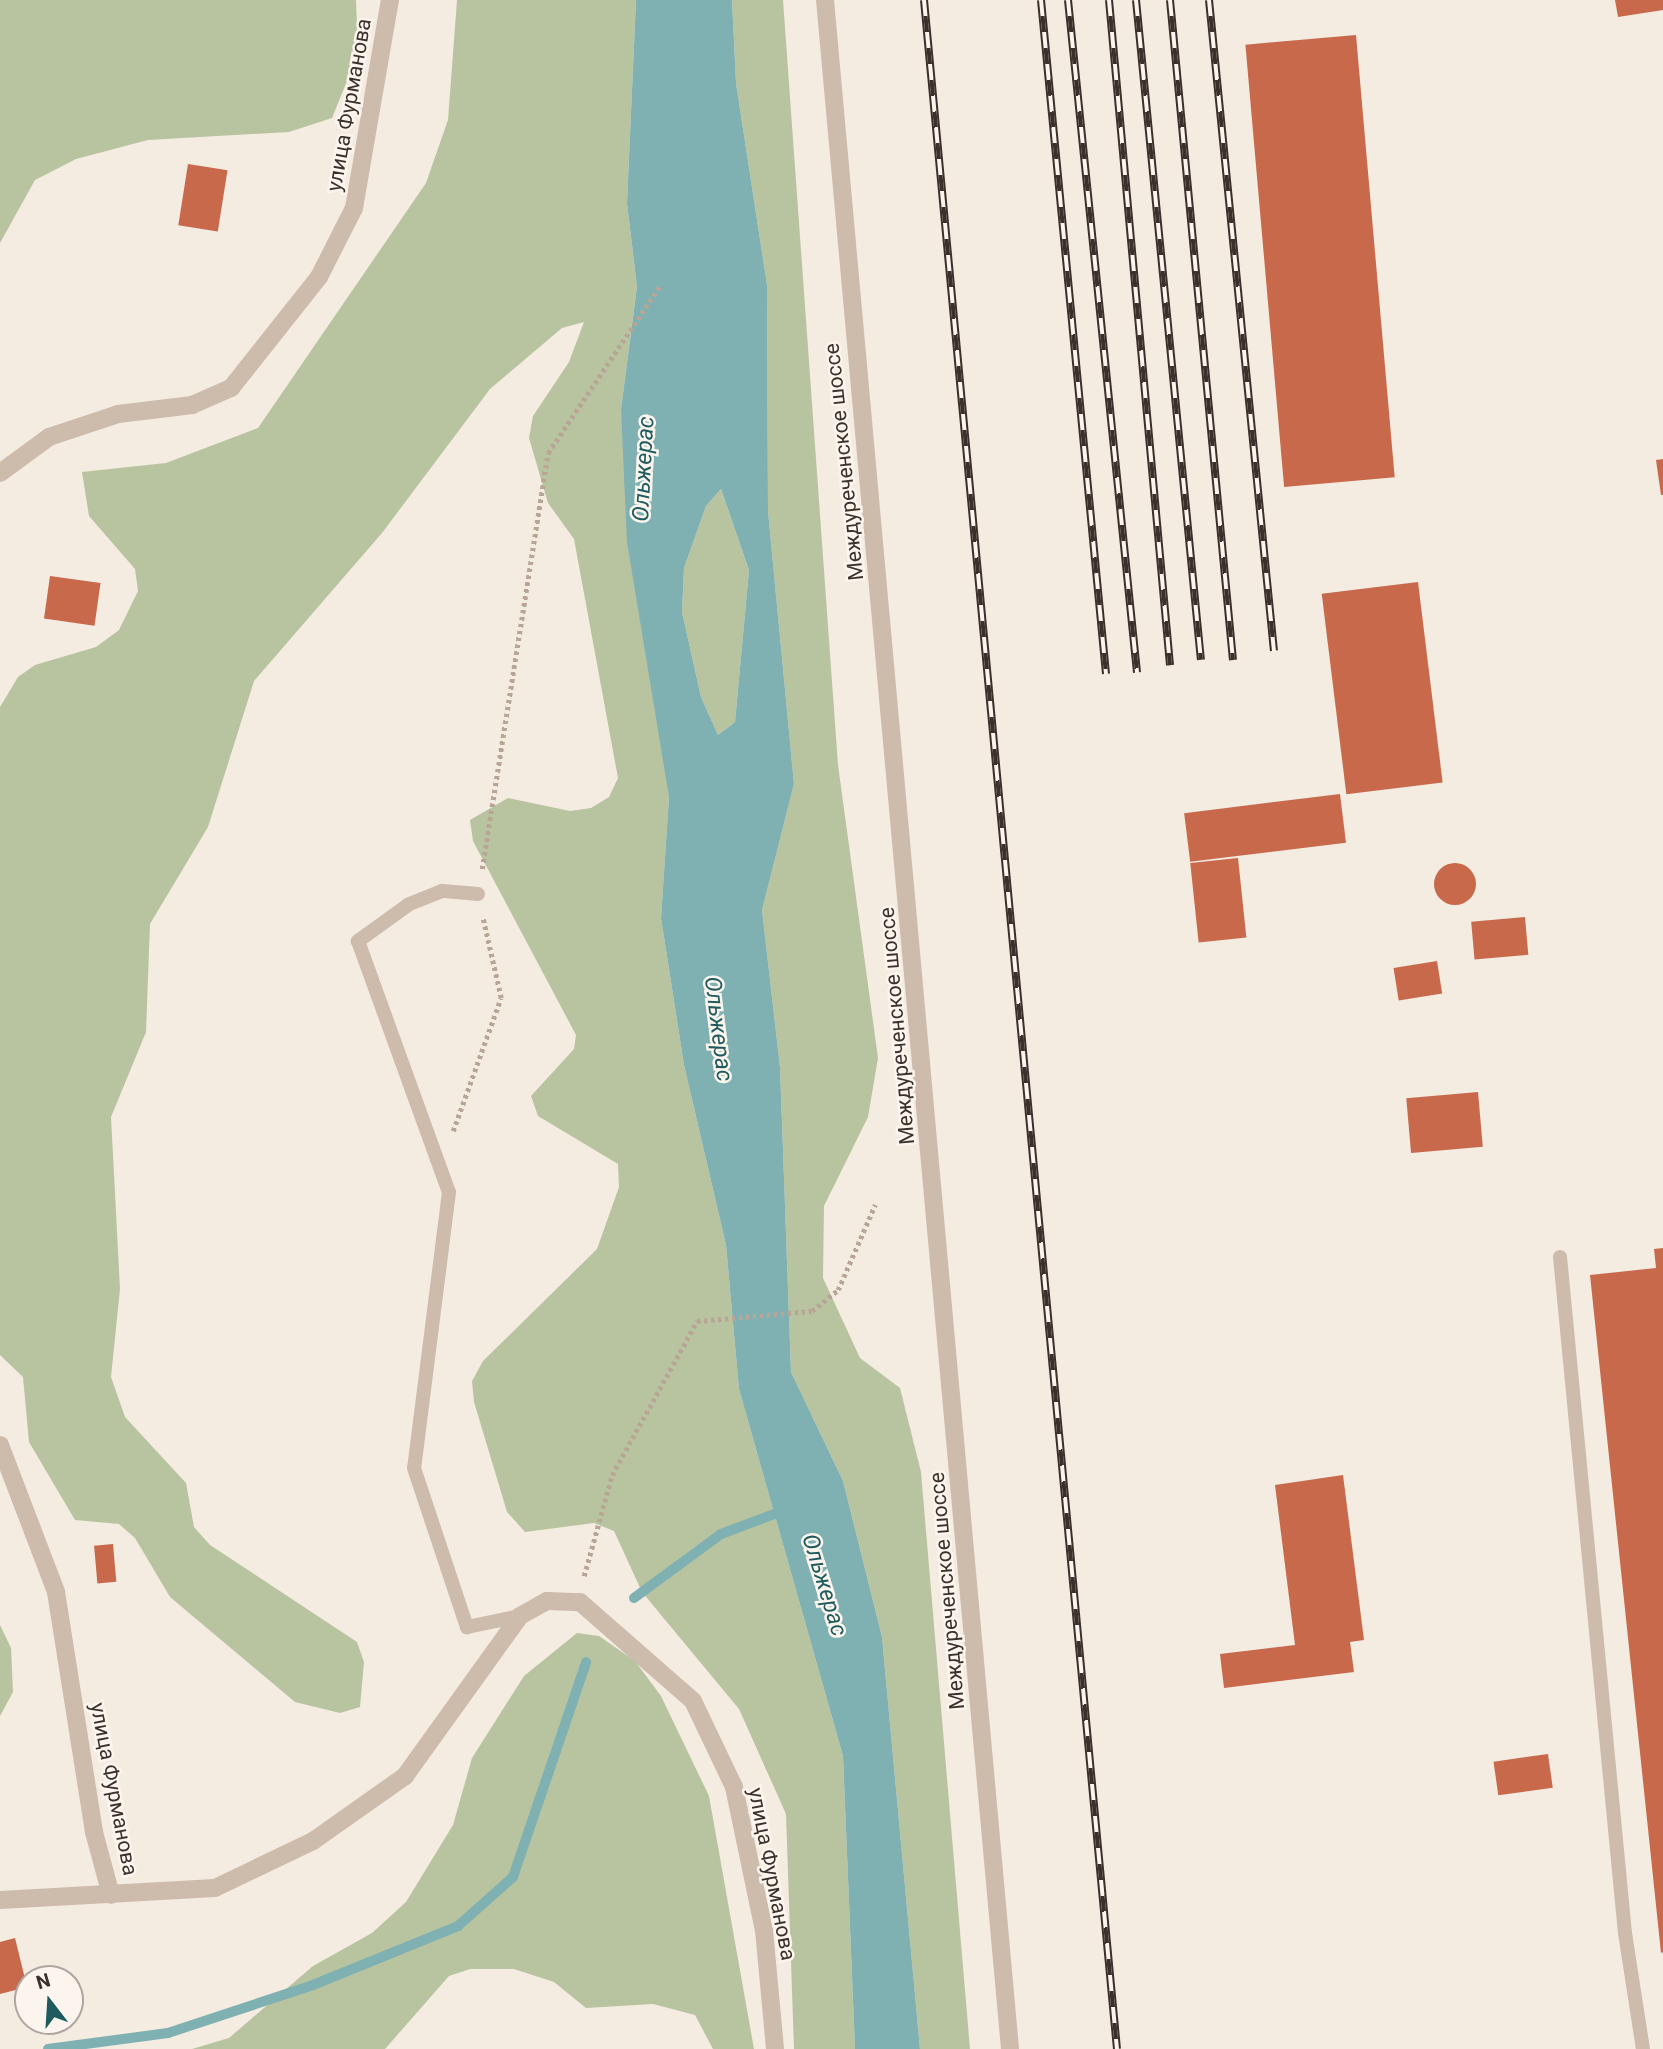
<!DOCTYPE html>
<meta charset="utf-8">
<style>
body{margin:0}
#map{position:relative;width:1663px;height:2049px;overflow:hidden;background:#f4ebe1;font-family:Roboto,sans-serif}
div>[style]{position:absolute}
.green>*{inset:0;background:#b8c4a0}
.water>*{inset:0;background:#7fb0b2}
.stream>*{height:10px;margin:-5px;padding:0 5px;transform-origin:5px;border-radius:5px;background:#7fb0b2}
.building>*{inset:0;background:#c8694b;transform-origin:0 0}
.round{border-radius:50%}
.path>*{height:4.5px;margin-top:-2.25px;transform-origin:0;background:repeating-linear-gradient(90deg,#b9a596 0 3.5px,transparent 0 7px)}
.service>*{height:14px;margin:-7px;padding:0 7px;transform-origin:7px;border-radius:7px;background:#cdbbac}
.minor>*{height:18px;margin:-9px;padding:0 9px;transform-origin:9px;border-radius:9px;background:#cdbbac}
.rail>*{height:8px;margin-top:-4px;transform-origin:0;background:repeating-linear-gradient(90deg,#fbf5ee 0 16px,#3b302b 0 32px);box-sizing:border-box;border-block:2px solid #3b302b}
span{translate:-50% -50%;white-space:nowrap;text-align:center;line-height:1.15;-webkit-text-stroke:5px #fbf5ee;paint-order:stroke}
.street-label{font-size:21px;color:#3b302b}
.water-label{font-size:23px;color:#1f5a5e;font-style:italic}
.north{position:absolute;left:14px;top:1965px;width:70px;height:70px;box-sizing:border-box;background:#fbf5ee;border:2px solid #aea6a0;border-radius:50%;rotate:343deg;font-size:19px;font-weight:700;line-height:28px;text-align:center;color:#3b302b}
.north::after{content:'';display:block;margin:auto;width:24px;height:32px;background:#1f5a5e;clip-path:polygon(50% 0,100% 100%,50% 72%,0 100%)}
</style>
<div id="map">
<div class="green">
<div style="clip-path:polygon(0 0,356px 0,358px 54px,332px 118px,289px 132px,148px 140px,76px 159px,35px 180px,0 243px)"></div>
<div style="clip-path:polygon(457px 0,636px 0,627px 203px,637px 287px,621px 409px,669px 797px,661px 918px,684px 1065px,726px 1245px,739px 1389px,843px 1756px,855px 2049px,794px 2049px,786px 1814px,739px 1709px,642px 1592px,614px 1531px,594px 1523px,525px 1532px,507px 1512px,474px 1402px,472px 1381px,483px 1361px,597px 1249px,619px 1187px,618px 1164px,538px 1116px,531px 1096px,574px 1049px,576px 1035px,473px 841px,470px 820px,508px 798px,570px 811px,591px 808px,609px 797px,618px 778px,574px 539px,548px 503px,529px 438px,533px 416px,569px 362px,584px 322px,562px 328px,490px 389px,382px 533px,254px 681px,208px 827px,150px 924px,146px 1032px,111px 1117px,120px 1289px,111px 1377px,125px 1417px,186px 1483px,194px 1527px,210px 1545px,357px 1642px,364px 1662px,360px 1707px,340px 1713px,295px 1702px,170px 1597px,135px 1538px,119px 1524px,75px 1520px,29px 1442px,23px 1377px,0 1355px,0 707px,18px 677px,35px 665px,96px 647px,119px 630px,138px 591px,135px 569px,89px 516px,82px 472px,166px 463px,258px 428px,426px 183px,448px 120px)"></div>
<div style="clip-path:polygon(732px 0,783px 0,838px 765px,878px 1058px,868px 1117px,824px 1206px,823px 1278px,860px 1358px,900px 1388px,921px 1472px,970px 2049px,920px 2049px,882px 1637px,843px 1481px,791px 1372px,780px 1067px,762px 910px,794px 784px,768px 511px,767px 285px,736px 83px)"></div>
<div style="clip-path:polygon(721px 489px,749px 570px,735px 722px,718px 735px,701px 697px,682px 612px,684px 568px,706px 506px)"></div>
<div style="clip-path:polygon(0 1625px,11px 1648px,13px 1692px,0 1716px)"></div>
<div style="clip-path:polygon(577px 1633px,599px 1636px,635px 1661px,661px 1696px,709px 1796px,754px 2049px,713px 2049px,695px 2015px,653px 2004px,586px 2008px,554px 1982px,514px 1969px,470px 1969px,449px 1976px,385px 2049px,192px 2049px,229px 2038px,313px 1966px,372px 1933px,406px 1902px,453px 1825px,472px 1758px,524px 1676px)"></div>
</div>
<div class="water">
<div style="clip-path:polygon(evenodd,636px 0,732px 0,736px 83px,767px 285px,768px 511px,794px 784px,762px 910px,780px 1067px,791px 1372px,843px 1481px,882px 1637px,920px 2049px,855px 2049px,843px 1756px,739px 1389px,726px 1245px,684px 1065px,661px 918px,669px 797px,627px 542px,621px 409px,637px 287px,627px 203px,636px 0,721px 489px,749px 570px,735px 722px,718px 735px,701px 697px,682px 612px,684px 568px,706px 506px,721px 489px)"></div>
</div>
<div class="stream">
<div style="left:634px;top:1598px;width:108px;rotate:-36.3deg"></div>
<div style="left:721px;top:1534px;width:68px;rotate:-20.6deg"></div>
<div style="left:48px;top:2049px;width:121px;rotate:-7.6deg"></div>
<div style="left:168px;top:2033px;width:153px;rotate:-18.3deg"></div>
<div style="left:313px;top:1985px;width:157px;rotate:-22.1deg"></div>
<div style="left:458px;top:1926px;width:74px;rotate:-41.7deg"></div>
<div style="left:513px;top:1877px;width:227px;rotate:-71.2deg"></div>
</div>
<div class="building">
<div style="clip-path:polygon(1615px 0,1663px 0,1663px 10px,1618px 17px)"></div>
<div style="left:1356px;top:35px;width:444px;height:111px;rotate:85deg"></div>
<div style="left:188px;top:164px;width:40px;height:62px;rotate:9deg"></div>
<div style="clip-path:polygon(1663px 459px,1663px 495px,1661px 495px,1656px 460px)"></div>
<div style="left:50px;top:576px;width:51px;height:43px;rotate:8deg"></div>
<div style="left:1418px;top:582px;width:202px;height:97px;rotate:83deg"></div>
<div style="left:1340px;top:794px;width:49px;height:157px;rotate:83deg"></div>
<div style="left:1238px;top:858px;width:80px;height:48px;rotate:84deg"></div>
<div class="round" style="left:1434px;top:863px;width:42px;height:42px"></div>
<div style="left:1525px;top:917px;width:38px;height:54px;rotate:85deg"></div>
<div style="left:1437px;top:961px;width:33px;height:44px;rotate:81deg"></div>
<div style="left:1478px;top:1092px;width:55px;height:72px;rotate:85deg"></div>
<div style="clip-path:polygon(1663px 1248px,1663px 1952px,1661px 1953px,1590px 1275px,1656px 1268px,1654px 1249px)"></div>
<div style="clip-path:polygon(1343px 1475px,1364px 1640px,1350px 1642px,1354px 1672px,1224px 1688px,1220px 1654px,1295px 1645px,1275px 1485px)"></div>
<div style="left:113px;top:1544px;width:38px;height:19px;rotate:85deg"></div>
<div style="left:1548px;top:1754px;width:34px;height:55px;rotate:82deg"></div>
<div style="clip-path:polygon(15px 1938px,27px 1987px,0 1994px,0 1942px)"></div>
</div>
<div class="path">
<div style="left:482px;top:869px;width:421px;rotate:-81deg"></div>
<div style="left:548px;top:453px;width:203px;rotate:-56.2deg"></div>
<div style="left:453px;top:1131px;width:141px;rotate:-70.2deg"></div>
<div style="left:501px;top:998px;width:81px;rotate:-102.8deg"></div>
<div style="left:584px;top:1576px;width:105px;rotate:-74.5deg"></div>
<div style="left:612px;top:1475px;width:176px;rotate:-61.1deg"></div>
<div style="left:697px;top:1321px;width:115px;rotate:-5deg"></div>
<div style="left:812px;top:1311px;width:33px;rotate:-39deg"></div>
<div style="left:838px;top:1290px;width:93px;rotate:-66.5deg"></div>
</div>
<div class="service">
<div style="left:478px;top:894px;width:36px;rotate:-175deg"></div>
<div style="left:442px;top:891px;width:37px;rotate:158deg"></div>
<div style="left:408px;top:905px;width:62px;rotate:144.2deg"></div>
<div style="left:358px;top:941px;width:267px;rotate:70.1deg"></div>
<div style="left:449px;top:1192px;width:278px;rotate:97.2deg"></div>
<div style="left:414px;top:1468px;width:168px;rotate:71.6deg"></div>
<div style="left:467px;top:1627px;width:54px;rotate:-11.7deg"></div>
<div style="left:1560px;top:1257px;width:679px;rotate:84.51deg"></div>
<div style="left:1625px;top:1933px;width:117px;rotate:81.2deg"></div>
</div>
<div class="minor">
<div style="left:825px;top:0;width:2057px;rotate:84.84deg"></div>
<div style="left:0;top:473px;width:61px;rotate:-36.3deg"></div>
<div style="left:49px;top:437px;width:73px;rotate:-18.4deg"></div>
<div style="left:118px;top:414px;width:75px;rotate:-6.9deg"></div>
<div style="left:192px;top:405px;width:43px;rotate:-23.6deg"></div>
<div style="left:231px;top:388px;width:142px;rotate:-51.6deg"></div>
<div style="left:319px;top:277px;width:77px;rotate:-63.1deg"></div>
<div style="left:354px;top:208px;width:211px;rotate:-80.2deg"></div>
<div style="left:0;top:1445px;width:157px;rotate:69.1deg"></div>
<div style="left:56px;top:1592px;width:243px;rotate:81deg"></div>
<div style="left:94px;top:1832px;width:65px;rotate:74.9deg"></div>
<div style="left:0;top:1900px;width:215px;rotate:-3.2deg"></div>
<div style="left:215px;top:1888px;width:109px;rotate:-25.6deg"></div>
<div style="left:313px;top:1841px;width:113px;rotate:-35.2deg"></div>
<div style="left:405px;top:1776px;width:197px;rotate:-54.3deg"></div>
<div style="left:520px;top:1616px;width:31px;rotate:-29deg"></div>
<div style="left:547px;top:1601px;width:33px;rotate:2deg"></div>
<div style="left:580px;top:1602px;width:150px;rotate:41.2deg"></div>
<div style="left:693px;top:1701px;width:95px;rotate:64.5deg"></div>
<div style="left:734px;top:1787px;width:146px;rotate:78.2deg"></div>
<div style="left:764px;top:1930px;width:120px;rotate:84.7deg"></div>
</div>
<div class="rail">
<div style="left:924px;top:0;width:2058px;rotate:84.62deg"></div>
<div style="left:1041px;top:0;width:677px;rotate:84.49deg"></div>
<div style="left:1068px;top:0;width:676px;rotate:84.14deg"></div>
<div style="left:1109px;top:0;width:668px;rotate:84.76deg"></div>
<div style="left:1136px;top:0;width:663px;rotate:84.38deg"></div>
<div style="left:1170px;top:0;width:663px;rotate:84.55deg"></div>
<div style="left:1209px;top:0;width:654px;rotate:84.3deg"></div>
</div>
<div class="street-label">
<span style="left:349px;top:105px;rotate:-80deg">улица Фурманова</span>
<span style="left:844px;top:462px;rotate:-96deg">Междуреченское шоссе</span>
<span style="left:897px;top:1026px;rotate:-95deg">Междуреченское шоссе</span>
<span style="left:947px;top:1591px;rotate:-95deg">Междуреченское шоссе</span>
<span style="left:114px;top:1789px;rotate:79deg">улица Фурманова</span>
<span style="left:772px;top:1874px;rotate:79deg">улица Фурманова</span>
</div>
<div class="water-label">
<span style="left:644px;top:469px;rotate:-87deg">Ольжерас</span>
<span style="left:718px;top:1029px;rotate:83deg">Ольжерас</span>
<span style="left:824px;top:1585px;rotate:73deg">Ольжерас</span>
</div>
<div class="north">N</div>
</div>
